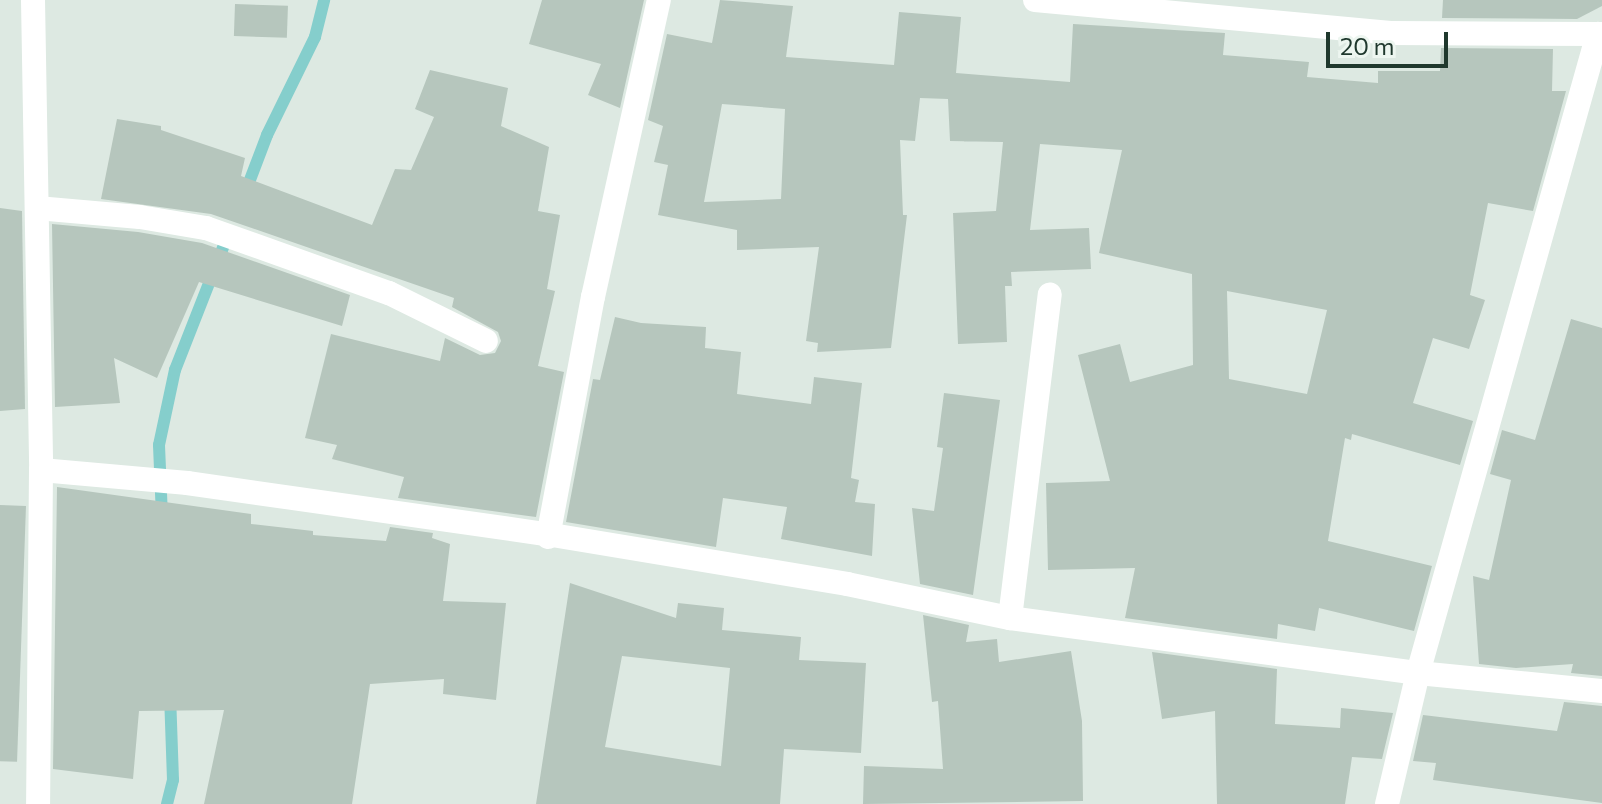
<!DOCTYPE html>
<style>
body{margin:0}
#map{position:relative;width:1602px;height:804px;overflow:hidden;background:#dde9e2;font-family:Commissioner,sans-serif}
div>[style]{position:absolute}
.stream>*{height:12px;margin:-6px;padding:0 6px;transform-origin:6px;border-radius:6px;background:#85cecc}
.building>*{inset:0;background:#b6c6bd;transform-origin:0 0}
.minor>*{height:24px;margin:-12px;padding:0 12px;transform-origin:12px;border-radius:12px;background:#fff}
span{translate:-50% -50%;white-space:nowrap;text-align:center;line-height:1.15;-webkit-text-stroke:6px #edf6f0;paint-order:stroke}
.scale{position:absolute;left:1326px;top:32px;width:122px;height:36px;box-sizing:border-box;border:4px solid #1f382d;border-top:0;padding-left:10px;font-size:24px;line-height:28px;white-space:nowrap;color:#1f382d;-webkit-text-stroke:6px #edf6f0;paint-order:stroke}
</style>
<div id="map">
<div class="stream">
<div style="left:245px;top:193px;width:62px;rotate:-69.2deg"></div>
<div style="left:267px;top:135px;width:109px;rotate:-63.9deg"></div>
<div style="left:315px;top:37px;width:38px;rotate:-76deg"></div>
<div style="left:162px;top:517px;width:72px;rotate:-92.4deg"></div>
<div style="left:159px;top:445px;width:77px;rotate:-78deg"></div>
<div style="left:175px;top:370px;width:148px;rotate:-68.6deg"></div>
<div style="left:167px;top:804px;width:25px;rotate:-76deg"></div>
<div style="left:173px;top:780px;width:84px;rotate:-92deg"></div>
</div>
<div class="building">
<div style="clip-path:polygon(542px 0,644px 0,620px 108px,588px 95px,601px 64px,529px 44px)"></div>
<div style="clip-path:polygon(evenodd,720px 0,793px 6px,786px 57px,894px 65px,899px 12px,961px 17px,956px 73px,1070px 82px,1073px 24px,1225px 33px,1223px 55px,1309px 62px,1307px 77px,1378px 83px,1378px 71px,1440px 71px,1441px 48px,1553px 49px,1552px 91px,1566px 91px,1533px 211px,1488px 203px,1470px 295px,1485px 300px,1469px 349px,1433px 338px,1413px 403px,1473px 421px,1460px 465px,1352px 434px,1351px 440px,1345px 438px,1328px 541px,1432px 566px,1414px 631px,1319px 608px,1315px 631px,1278px 624px,1277px 639px,1125px 618px,1135px 568px,1048px 570px,1046px 483px,1110px 481px,1078px 355px,1120px 344px,1130px 382px,1193px 365px,1192px 274px,1099px 253px,1122px 150px,1040px 144px,1030px 230px,1089px 228px,1091px 269px,1011px 272px,1012px 286px,1005px 286px,1007px 342px,958px 344px,953px 213px,996px 211px,1003px 142px,950px 141px,948px 99px,920px 98px,915px 141px,900px 140px,903px 215px,907px 215px,891px 348px,817px 352px,818px 343px,806px 341px,819px 247px,737px 250px,737px 230px,658px 215px,668px 165px,654px 162px,663px 126px,648px 120px,667px 34px,712px 43px,720px 0,722px 104px,785px 109px,781px 199px,704px 202px,722px 104px,720px 0,1227px 291px,1327px 310px,1307px 394px,1229px 379px,1227px 291px)"></div>
<div style="clip-path:polygon(1443px 0,1602px 0,1602px 6px,1577px 19px,1442px 18px)"></div>
<div style="left:235px;top:4px;width:53px;height:32px;rotate:2deg"></div>
<div style="clip-path:polygon(430px 70px,508px 88px,501px 126px,549px 147px,538px 211px,560px 215px,547px 289px,555px 291px,538px 366px,564px 372px,536px 517px,398px 498px,404px 477px,332px 459px,337px 445px,305px 438px,331px 334px,440px 361px,445px 338px,480px 355px,495px 353px,501px 341px,498px 332px,452px 307px,454px 298px,211px 214px,101px 199px,117px 119px,161px 126px,161px 130px,245px 158px,241px 176px,372px 225px,395px 169px,411px 170px,434px 117px,415px 109px)"></div>
<div style="clip-path:polygon(0 208px,22px 211px,25px 409px,0 411px)"></div>
<div style="clip-path:polygon(52px 224px,138px 232px,202px 243px,350px 295px,342px 326px,199px 282px,157px 378px,114px 358px,120px 403px,55px 407px)"></div>
<div style="clip-path:polygon(615px 317px,641px 323px,706px 327px,705px 348px,741px 352px,737px 394px,811px 404px,814px 377px,862px 383px,851px 478px,859px 480px,855px 502px,875px 504px,872px 556px,781px 539px,787px 507px,723px 498px,716px 547px,566px 522px,593px 379px,600px 380px)"></div>
<div style="clip-path:polygon(1571px 319px,1602px 328px,1602px 676px,1571px 673px,1573px 664px,1516px 668px,1479px 664px,1473px 576px,1489px 580px,1511px 480px,1490px 474px,1502px 430px,1535px 440px)"></div>
<div style="clip-path:polygon(944px 393px,1000px 400px,973px 595px,920px 584px,912px 508px,934px 511px,943px 448px,937px 447px)"></div>
<div style="clip-path:polygon(57px 487px,251px 514px,251px 524px,313px 531px,313px 535px,386px 541px,390px 527px,433px 533px,432px 538px,450px 544px,443px 601px,506px 603px,496px 700px,443px 694px,444px 679px,370px 684px,352px 804px,204px 804px,224px 710px,139px 711px,133px 779px,53px 769px)"></div>
<div style="left:0;top:505px;width:26px;height:256px;rotate:2deg"></div>
<div style="clip-path:polygon(evenodd,570px 583px,676px 618px,678px 603px,724px 608px,722px 630px,801px 637px,799px 660px,866px 663px,861px 753px,784px 749px,780px 804px,536px 804px,570px 583px,622px 656px,730px 668px,721px 766px,605px 747px,622px 656px)"></div>
<div style="clip-path:polygon(923px 615px,969px 625px,966px 642px,997px 639px,999px 662px,1071px 651px,1082px 721px,1083px 801px,863px 804px,864px 766px,943px 769px,938px 701px,932px 702px)"></div>
<div style="clip-path:polygon(1152px 652px,1277px 669px,1275px 724px,1340px 728px,1341px 708px,1393px 713px,1382px 759px,1352px 757px,1345px 804px,1217px 804px,1215px 711px,1162px 719px)"></div>
<div style="clip-path:polygon(1564px 702px,1602px 706px,1602px 803px,1433px 780px,1436px 763px,1413px 761px,1423px 715px,1557px 731px)"></div>
</div>
<div class="minor">
<div style="left:33px;top:0;width:470px;rotate:89deg"></div>
<div style="left:41px;top:470px;width:334px;rotate:90.5deg"></div>
<div style="left:1035px;top:0;width:357px;rotate:5.3deg"></div>
<div style="left:1390px;top:33px;width:212px;rotate:0.3deg"></div>
<div style="left:37px;top:208px;width:103px;rotate:5deg"></div>
<div style="left:140px;top:217px;width:67px;rotate:9.5deg"></div>
<div style="left:206px;top:228px;width:194px;rotate:19.6deg"></div>
<div style="left:389px;top:293px;width:108px;rotate:26.3deg"></div>
<div style="left:41px;top:470px;width:147px;rotate:5.1deg"></div>
<div style="left:187px;top:483px;width:357px;rotate:8.1deg"></div>
<div style="left:540px;top:533px;width:311px;rotate:9.4deg"></div>
<div style="left:847px;top:584px;width:167px;rotate:11.8deg"></div>
<div style="left:1010px;top:618px;width:412px;rotate:7.7deg"></div>
<div style="left:1418px;top:673px;width:185px;rotate:5.6deg"></div>
<div style="left:548px;top:537px;width:244px;rotate:-79.4deg"></div>
<div style="left:593px;top:297px;width:304px;rotate:-77.5deg"></div>
<div style="left:1010px;top:618px;width:326px;rotate:-83deg"></div>
<div style="left:1387px;top:804px;width:135px;rotate:-76.7deg"></div>
<div style="left:1418px;top:673px;width:664px;rotate:-74.27deg"></div>
</div>
<div class="scale">20 m</div>
</div>
